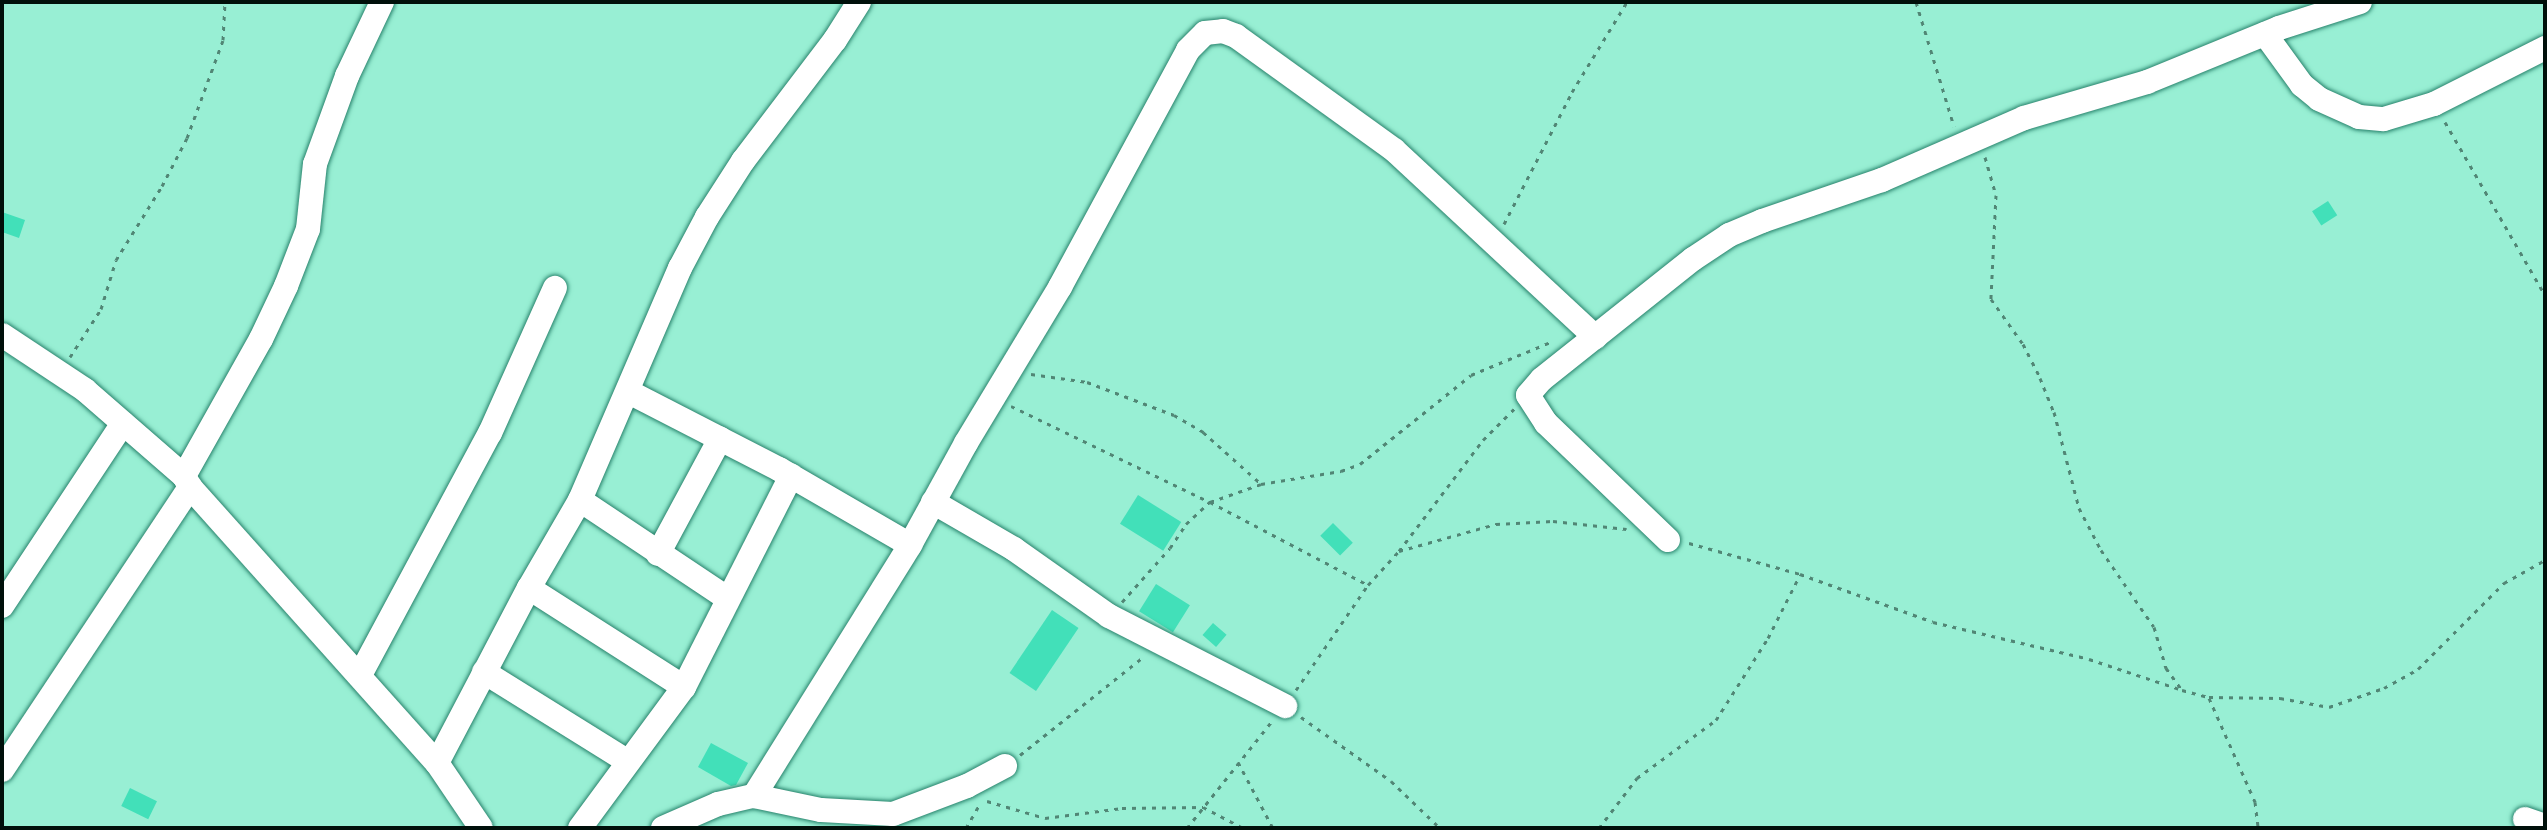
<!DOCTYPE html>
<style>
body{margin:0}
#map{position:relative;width:2547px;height:830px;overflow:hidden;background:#98efd4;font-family:"Exo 2",sans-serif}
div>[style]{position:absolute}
.building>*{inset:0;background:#42e0b9;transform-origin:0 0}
.path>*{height:3px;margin-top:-1.5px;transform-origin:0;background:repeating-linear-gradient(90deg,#518675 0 4px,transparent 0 10px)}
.roads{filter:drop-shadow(0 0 2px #27826b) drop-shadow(0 0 2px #27826b)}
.minor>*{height:24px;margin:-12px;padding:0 12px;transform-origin:12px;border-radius:12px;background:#fff}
span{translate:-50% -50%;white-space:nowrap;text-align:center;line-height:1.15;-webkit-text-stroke:8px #98efd4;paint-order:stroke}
.frame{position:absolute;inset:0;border:4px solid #00100a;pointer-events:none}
</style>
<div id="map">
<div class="building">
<div style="left:2328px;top:201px;width:17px;height:19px;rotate:57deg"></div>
<div style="clip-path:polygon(2px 212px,25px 220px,19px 238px,2px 232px)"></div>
<div style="left:1138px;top:495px;width:51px;height:34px;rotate:32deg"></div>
<div style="left:1333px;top:523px;width:28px;height:18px;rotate:45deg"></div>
<div style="left:1156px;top:584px;width:40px;height:32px;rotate:32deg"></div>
<div style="left:1052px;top:610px;width:32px;height:76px;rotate:34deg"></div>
<div style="left:1213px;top:623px;width:18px;height:16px;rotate:41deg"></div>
<div style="clip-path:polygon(711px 743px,748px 763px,736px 785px,731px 786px,698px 767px)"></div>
<div style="left:130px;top:788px;width:30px;height:20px;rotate:26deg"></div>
</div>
<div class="path">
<div style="left:1916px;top:2px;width:130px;rotate:73deg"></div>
<div style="left:2445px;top:122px;width:200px;rotate:60deg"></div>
<div style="left:1985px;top:157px;width:40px;rotate:74deg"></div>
<div style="left:1996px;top:195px;width:104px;rotate:92.8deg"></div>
<div style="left:1991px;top:299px;width:55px;rotate:54.6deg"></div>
<div style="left:2023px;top:344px;width:38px;rotate:63deg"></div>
<div style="left:2040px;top:378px;width:37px;rotate:68deg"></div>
<div style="left:2054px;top:412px;width:99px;rotate:75.4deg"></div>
<div style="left:2079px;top:508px;width:47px;rotate:62.4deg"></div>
<div style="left:2101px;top:550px;width:93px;rotate:55.5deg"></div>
<div style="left:2154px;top:627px;width:43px;rotate:73.7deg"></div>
<div style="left:2166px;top:668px;width:27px;rotate:54deg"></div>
<div style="left:1504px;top:224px;width:148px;rotate:-62.7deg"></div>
<div style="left:1572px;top:92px;width:105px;rotate:-58.6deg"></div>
<div style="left:70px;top:357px;width:57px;rotate:-57.1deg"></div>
<div style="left:101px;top:309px;width:51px;rotate:-73deg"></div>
<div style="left:116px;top:260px;width:87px;rotate:-58.1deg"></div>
<div style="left:162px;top:186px;width:54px;rotate:-62.5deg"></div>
<div style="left:187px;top:138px;width:104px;rotate:-69.8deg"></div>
<div style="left:223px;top:40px;width:38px;rotate:-87deg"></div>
<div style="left:1031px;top:374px;width:57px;rotate:8.1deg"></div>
<div style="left:1087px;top:382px;width:93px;rotate:20.8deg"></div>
<div style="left:1174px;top:415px;width:34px;rotate:30deg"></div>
<div style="left:1203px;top:432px;width:76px;rotate:41.8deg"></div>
<div style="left:1011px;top:406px;width:221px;rotate:25.8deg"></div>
<div style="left:1210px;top:502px;width:178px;rotate:27.7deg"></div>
<div style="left:1689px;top:543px;width:115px;rotate:15.6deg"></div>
<div style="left:1800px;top:574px;width:141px;rotate:19.8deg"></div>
<div style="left:1933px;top:622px;width:160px;rotate:13.3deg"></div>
<div style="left:2089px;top:659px;width:98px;rotate:18.4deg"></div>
<div style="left:2182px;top:690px;width:28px;rotate:15deg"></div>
<div style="left:2209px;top:697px;width:71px;rotate:0.8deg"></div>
<div style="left:2280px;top:698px;width:50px;rotate:10.4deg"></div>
<div style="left:2329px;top:707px;width:58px;rotate:-19.1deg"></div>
<div style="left:2384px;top:688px;width:39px;rotate:-29deg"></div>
<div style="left:2418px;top:669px;width:122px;rotate:-45deg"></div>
<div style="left:2504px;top:583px;width:47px;rotate:-29.3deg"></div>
<div style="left:1399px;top:551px;width:101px;rotate:-15.6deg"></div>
<div style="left:1496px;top:524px;width:57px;rotate:-3deg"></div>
<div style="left:1553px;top:521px;width:74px;rotate:6.2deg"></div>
<div style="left:1122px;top:602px;width:72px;rotate:-48.4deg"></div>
<div style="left:1170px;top:548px;width:29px;rotate:-56deg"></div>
<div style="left:1186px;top:524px;width:33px;rotate:-43deg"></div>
<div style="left:1210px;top:502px;width:54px;rotate:-19.4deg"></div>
<div style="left:1261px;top:484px;width:81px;rotate:-9.2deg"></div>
<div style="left:1341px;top:471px;width:20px;rotate:-20deg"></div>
<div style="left:1360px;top:464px;width:142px;rotate:-38.7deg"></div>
<div style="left:1471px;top:375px;width:89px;rotate:-22.5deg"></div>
<div style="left:1296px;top:690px;width:127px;rotate:-55.6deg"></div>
<div style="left:1368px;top:585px;width:46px;rotate:-47.6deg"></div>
<div style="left:1399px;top:551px;width:139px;rotate:-52.9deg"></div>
<div style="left:1483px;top:440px;width:44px;rotate:-45deg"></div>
<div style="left:2209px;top:698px;width:114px;rotate:66.1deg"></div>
<div style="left:2255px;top:802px;width:26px;rotate:83deg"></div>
<div style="left:1301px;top:717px;width:110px;rotate:35.4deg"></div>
<div style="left:1391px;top:781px;width:68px;rotate:43.8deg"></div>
<div style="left:1020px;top:755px;width:156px;rotate:-38.5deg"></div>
<div style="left:1238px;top:762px;width:75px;rotate:62.1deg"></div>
<div style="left:987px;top:801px;width:60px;rotate:16.3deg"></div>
<div style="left:1045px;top:818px;width:78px;rotate:-7.4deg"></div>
<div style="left:1122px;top:808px;width:81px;rotate:-0.7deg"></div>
<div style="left:1203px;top:807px;width:45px;rotate:27.7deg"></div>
<div style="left:966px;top:828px;width:28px;rotate:-60deg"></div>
<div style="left:1187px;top:828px;width:137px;rotate:-51.5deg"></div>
<div style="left:1599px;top:828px;width:63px;rotate:-52.8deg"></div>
<div style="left:1637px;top:778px;width:98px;rotate:-36.3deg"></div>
<div style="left:1716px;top:720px;width:97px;rotate:-57.6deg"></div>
<div style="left:1768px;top:638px;width:71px;rotate:-63.1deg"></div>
</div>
<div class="roads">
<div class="minor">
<div style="left:2265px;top:34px;width:63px;rotate:54deg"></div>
<div style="left:2302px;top:85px;width:22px;rotate:39deg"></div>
<div style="left:2319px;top:99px;width:44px;rotate:24.2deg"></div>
<div style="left:2359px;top:117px;width:25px;rotate:5deg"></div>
<div style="left:2384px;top:119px;width:52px;rotate:-16.7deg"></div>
<div style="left:2434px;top:104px;width:124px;rotate:-26.8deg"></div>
<div style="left:2px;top:335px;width:100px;rotate:33.5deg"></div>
<div style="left:85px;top:390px;width:131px;rotate:41deg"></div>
<div style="left:184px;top:476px;width:13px;rotate:61deg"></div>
<div style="left:190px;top:487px;width:370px;rotate:48.2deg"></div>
<div style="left:437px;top:763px;width:78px;rotate:55.9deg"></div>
<div style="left:629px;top:392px;width:169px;rotate:27.2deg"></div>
<div style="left:779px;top:469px;width:151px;rotate:30.1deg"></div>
<div style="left:184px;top:476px;width:157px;rotate:-60.7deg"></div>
<div style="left:261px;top:339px;width:59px;rotate:-64.7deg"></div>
<div style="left:286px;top:286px;width:61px;rotate:-68.9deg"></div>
<div style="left:308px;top:229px;width:65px;rotate:-83.9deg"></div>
<div style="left:315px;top:164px;width:94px;rotate:-70deg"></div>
<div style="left:347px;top:76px;width:82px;rotate:-64.7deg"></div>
<div style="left:580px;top:500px;width:177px;rotate:33.7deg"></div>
<div style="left:933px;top:502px;width:94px;rotate:30.1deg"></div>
<div style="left:1014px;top:549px;width:116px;rotate:35.2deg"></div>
<div style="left:1109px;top:616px;width:198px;rotate:27.1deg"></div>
<div style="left:1668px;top:540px;width:169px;rotate:-136.2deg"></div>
<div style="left:1546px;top:423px;width:33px;rotate:-123deg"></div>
<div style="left:1528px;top:395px;width:21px;rotate:-49deg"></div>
<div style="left:1542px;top:379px;width:193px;rotate:-38.5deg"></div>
<div style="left:1693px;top:259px;width:43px;rotate:-33.7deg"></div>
<div style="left:1729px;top:235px;width:36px;rotate:-23deg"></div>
<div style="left:1762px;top:221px;width:127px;rotate:-18.9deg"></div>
<div style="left:1882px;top:180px;width:155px;rotate:-23.6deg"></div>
<div style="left:2024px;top:118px;width:128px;rotate:-16.3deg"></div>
<div style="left:2147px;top:82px;width:143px;rotate:-22.2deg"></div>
<div style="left:2279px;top:28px;width:85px;rotate:-17.8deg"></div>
<div style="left:658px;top:554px;width:131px;rotate:-61.7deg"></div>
<div style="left:529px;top:588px;width:184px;rotate:32.6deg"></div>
<div style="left:2px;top:606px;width:219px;rotate:-56.5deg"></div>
<div style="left:484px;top:672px;width:168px;rotate:31.9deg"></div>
<div style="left:360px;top:675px;width:275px;rotate:-61.8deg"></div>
<div style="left:490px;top:433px;width:159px;rotate:-65.9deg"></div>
<div style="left:437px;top:763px;width:198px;rotate:-62.3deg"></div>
<div style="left:529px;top:588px;width:102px;rotate:-59.9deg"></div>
<div style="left:580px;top:500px;width:253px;rotate:-66.7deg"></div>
<div style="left:680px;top:268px;width:58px;rotate:-62.1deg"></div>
<div style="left:707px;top:217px;width:67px;rotate:-57.3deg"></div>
<div style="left:743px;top:161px;width:152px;rotate:-52.8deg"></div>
<div style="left:835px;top:40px;width:45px;rotate:-57.7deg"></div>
<div style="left:2px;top:770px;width:340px;rotate:-56.4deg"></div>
<div style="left:754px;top:796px;width:296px;rotate:-58.1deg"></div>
<div style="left:910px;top:545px;width:116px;rotate:-61.2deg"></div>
<div style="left:966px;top:443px;width:182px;rotate:-58.9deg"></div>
<div style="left:1060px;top:287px;width:269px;rotate:-61.6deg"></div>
<div style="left:1188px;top:50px;width:24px;rotate:-45deg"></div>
<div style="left:1205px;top:33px;width:18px;rotate:-6deg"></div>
<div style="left:1223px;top:31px;width:14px;rotate:21deg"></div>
<div style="left:1236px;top:36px;width:195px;rotate:35.8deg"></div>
<div style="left:1394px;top:150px;width:275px;rotate:42.9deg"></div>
<div style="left:2525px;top:819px;width:21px;rotate:19deg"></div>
<div style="left:580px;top:828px;width:175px;rotate:-53.6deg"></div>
<div style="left:684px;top:687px;width:237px;rotate:-63.1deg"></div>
<div style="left:663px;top:828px;width:60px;rotate:-23.6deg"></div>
<div style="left:718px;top:804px;width:37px;rotate:-13deg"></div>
<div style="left:754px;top:796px;width:68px;rotate:11.8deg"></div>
<div style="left:821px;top:810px;width:72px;rotate:3.2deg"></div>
<div style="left:893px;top:814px;width:79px;rotate:-20.7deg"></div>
<div style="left:967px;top:786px;width:43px;rotate:-27.8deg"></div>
</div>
</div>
<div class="frame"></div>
</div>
